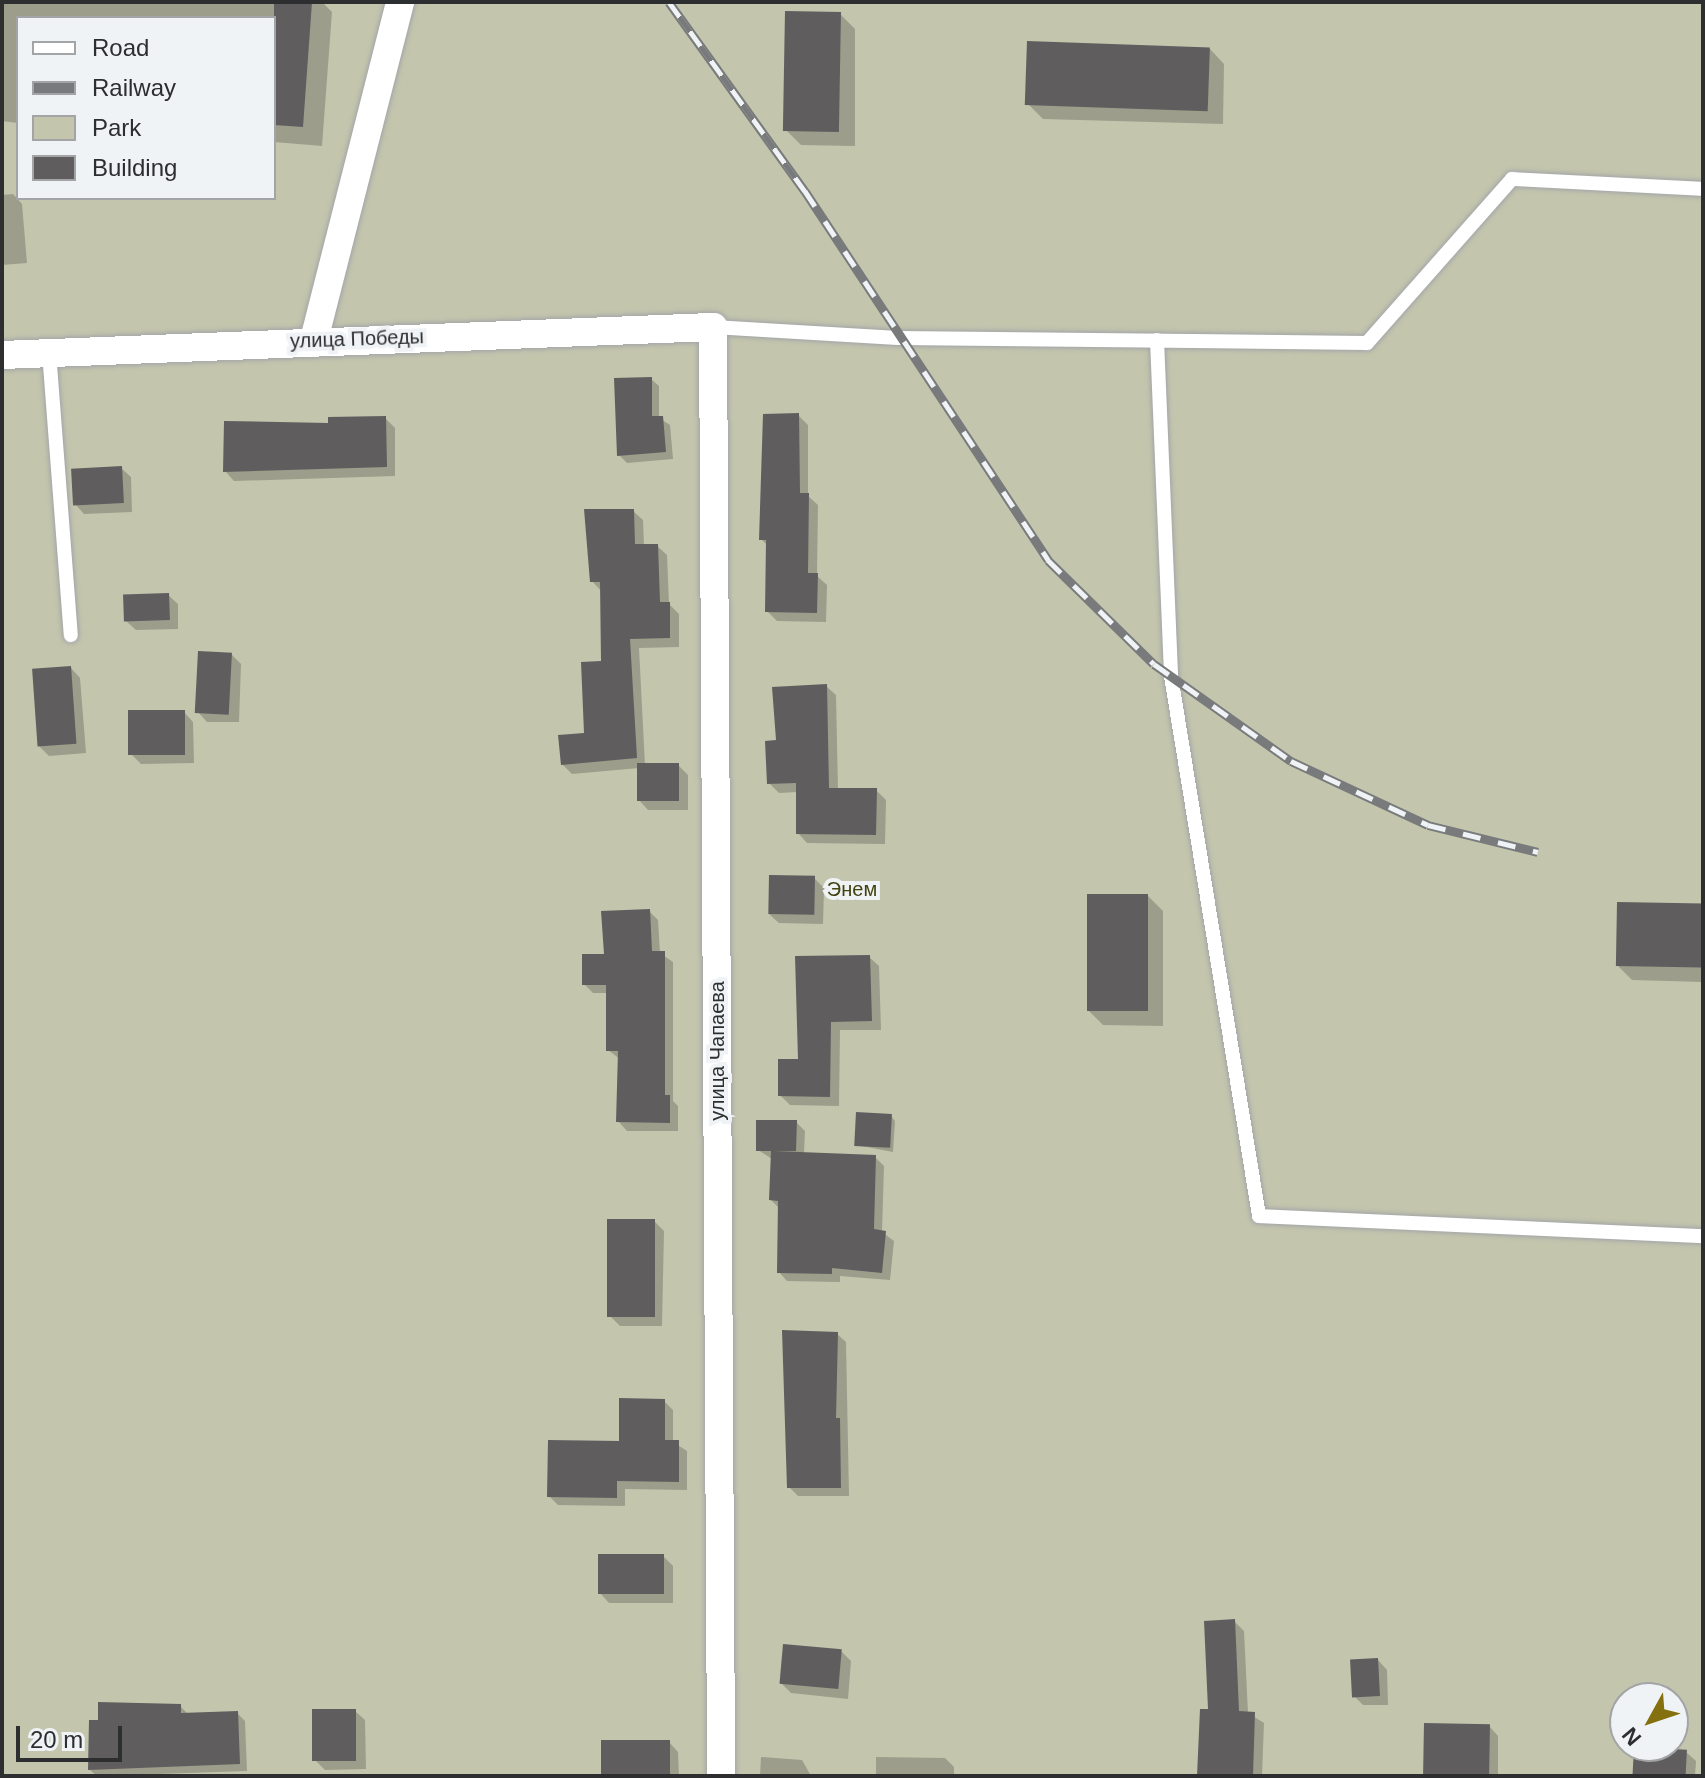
<!DOCTYPE html>
<meta charset="utf-8">
<style>
body{margin:0}
#map{position:relative;width:1705px;height:1778px;overflow:hidden;background:#f0f3f6;font-family:Arial,sans-serif}
div>[style]{position:absolute}
.green>*{inset:0;background:#c3c5ad}
.shadow>*{inset:0;background:#0003}
.building>*{inset:0;background:#605d5f;transform-origin:0 0}
.roads{filter:drop-shadow(0 0 2px #a3a5a8) drop-shadow(0 0 2px #a3a5a8)}
.service>*{height:14px;margin:-7px;padding:0 7px;transform-origin:7px;border-radius:7px;background:#fff}
.minor>*{height:28px;margin:-14px;padding:0 14px;transform-origin:14px;border-radius:14px;background:#fff}
.rail>*{height:9px;margin-top:-4.5px;transform-origin:0;background:repeating-linear-gradient(90deg,#f0f3f6 0 18px,#787a7c 0 36px);box-sizing:border-box;border-block:2px solid #787a7c}
span{translate:-50% -50%;white-space:nowrap;text-align:center;line-height:1.15;-webkit-text-stroke:8px #f0f3f6;paint-order:stroke}
.street-label{font-size:20px;color:#2d2e2f}
.park-label{font-size:20px;color:#42430f}
.frame{position:absolute;inset:0;border:4px solid #2d2e2f;pointer-events:none}
.legend{position:absolute;left:16px;top:16px;width:260px;height:184px;box-sizing:border-box;background:#f0f3f6;border:2px solid #a2a4a6;margin:0;padding:10px 14px;list-style:none;font-size:24px;color:#2d2e2f}
.legend li{display:flex;align-items:center;gap:16px;height:40px}
.legend b{width:40px;border:2px solid #a2a4a6}
.north{position:absolute;left:1609px;top:1682px;width:80px;height:80px;box-sizing:border-box;background:#f0f3f6;border:2px solid #a2a4a6;border-radius:50%;rotate:230deg;font-size:22px;font-weight:700;line-height:32px;text-align:center;color:#2d2e2f}
.north::after{content:'';display:block;margin:auto;width:28px;height:36px;background:#84700f;clip-path:polygon(50% 0,100% 100%,50% 72%,0 100%)}
.scale{position:absolute;left:16px;top:1726px;width:106px;height:36px;box-sizing:border-box;border:4px solid #2d2e2f;border-top:0;padding-left:10px;font-size:24px;line-height:28px;white-space:nowrap;color:#2d2e2f;-webkit-text-stroke:6px #f0f3f6;paint-order:stroke}
</style>
<div id="map">
<div class="green">
<div style="clip-path:polygon(evenodd,2px 2px,1703px 2px,1703px 1776px,2px 1776px,2px 2px,18px 18px,274px 18px,274px 198px,18px 198px,18px 18px,2px 2px,1625px 1698px,1673px 1698px,1673px 1746px,1625px 1746px,1625px 1698px)"></div>
</div>
<div class="shadow">
<div style="clip-path:polygon(2px 2px,322px 2px,332px 12px,322px 146px,274px 142px,274px 18px,18px 18px,18px 123px,2px 121px)"></div>
<div style="clip-path:polygon(840px 14px,855px 29px,855px 146px,801px 145px,786px 130px)"></div>
<div style="clip-path:polygon(1210px 49px,1224px 64px,1223px 124px,1043px 119px,1028px 104px)"></div>
<div style="clip-path:polygon(13px 194px,22px 204px,27px 263px,2px 265px,2px 195px)"></div>
<div style="clip-path:polygon(651px 379px,659px 386px,659px 418px,670px 425px,673px 459px,627px 463px,619px 455px)"></div>
<div style="clip-path:polygon(798px 415px,808px 425px,808px 496px,818px 505px,817px 576px,827px 585px,826px 622px,777px 621px,767px 611px,768px 546px,761px 539px)"></div>
<div style="clip-path:polygon(385px 418px,395px 428px,395px 476px,234px 481px,225px 471px,330px 425px)"></div>
<div style="clip-path:polygon(121px 468px,131px 477px,132px 512px,84px 514px,75px 504px)"></div>
<div style="clip-path:polygon(633px 511px,643px 520px,644px 546px,657px 546px,667px 555px,669px 604px,679px 614px,679px 647px,639px 648px,645px 765px,678px 765px,688px 775px,688px 810px,648px 810px,639px 800px,639px 768px,572px 774px,562px 764px,587px 735px,603px 663px,602px 592px,592px 581px)"></div>
<div style="clip-path:polygon(168px 595px,178px 604px,178px 629px,136px 630px,126px 621px)"></div>
<div style="clip-path:polygon(231px 654px,241px 664px,239px 722px,207px 722px,198px 712px)"></div>
<div style="clip-path:polygon(71px 668px,80px 678px,86px 753px,49px 756px,39px 746px)"></div>
<div style="clip-path:polygon(826px 686px,836px 695px,838px 790px,876px 790px,886px 800px,885px 844px,807px 843px,798px 833px,798px 792px,779px 793px,769px 783px,779px 742px)"></div>
<div style="clip-path:polygon(184px 712px,193px 722px,194px 763px,141px 764px,131px 754px)"></div>
<div style="clip-path:polygon(814px 878px,824px 888px,823px 924px,779px 923px,769px 914px)"></div>
<div style="clip-path:polygon(1148px 896px,1163px 911px,1163px 1026px,1103px 1025px,1088px 1010px)"></div>
<div style="clip-path:polygon(1703px 906px,1703px 982px,1632px 980px,1617px 965px)"></div>
<div style="clip-path:polygon(649px 911px,658px 920px,660px 953px,673px 962px,673px 1101px,678px 1106px,678px 1131px,627px 1131px,618px 1121px,620px 1059px,608px 1050px,608px 993px,593px 993px,584px 984px)"></div>
<div style="clip-path:polygon(869px 957px,879px 966px,881px 1030px,840px 1030px,839px 1106px,790px 1105px,780px 1095px)"></div>
<div style="clip-path:polygon(891px 1116px,895px 1121px,893px 1152px,856px 1145px)"></div>
<div style="clip-path:polygon(796px 1122px,805px 1131px,804px 1154px,875px 1157px,884px 1166px,882px 1232px,894px 1241px,890px 1280px,840px 1276px,840px 1282px,787px 1281px,779px 1272px,779px 1208px,771px 1200px,772px 1159px,758px 1150px)"></div>
<div style="clip-path:polygon(654px 1221px,664px 1231px,662px 1326px,620px 1326px,610px 1316px)"></div>
<div style="clip-path:polygon(837px 1334px,846px 1342px,849px 1496px,798px 1496px,789px 1487px)"></div>
<div style="clip-path:polygon(664px 1401px,673px 1410px,673px 1442px,687px 1451px,687px 1490px,625px 1489px,625px 1506px,558px 1505px,549px 1496px,621px 1443px)"></div>
<div style="clip-path:polygon(663px 1556px,673px 1566px,673px 1603px,609px 1603px,600px 1593px)"></div>
<div style="clip-path:polygon(1234px 1621px,1244px 1631px,1248px 1713px,1264px 1723px,1262px 1776px,1199px 1776px)"></div>
<div style="clip-path:polygon(841px 1651px,851px 1661px,848px 1699px,791px 1693px,782px 1684px)"></div>
<div style="clip-path:polygon(1378px 1660px,1387px 1670px,1388px 1705px,1363px 1705px,1353px 1695px)"></div>
<div style="clip-path:polygon(180px 1706px,189px 1715px,237px 1713px,245px 1721px,247px 1771px,97px 1776px,90px 1770px)"></div>
<div style="clip-path:polygon(355px 1711px,365px 1720px,366px 1769px,325px 1770px,315px 1760px)"></div>
<div style="clip-path:polygon(1489px 1726px,1498px 1736px,1498px 1776px,1425px 1776px)"></div>
<div style="clip-path:polygon(669px 1742px,678px 1752px,679px 1776px,604px 1776px)"></div>
<div style="clip-path:polygon(1686px 1752px,1696px 1761px,1695px 1776px,1635px 1776px)"></div>
<div style="clip-path:polygon(761px 1757px,802px 1760px,811px 1776px,760px 1776px)"></div>
<div style="clip-path:polygon(876px 1757px,945px 1758px,954px 1767px,954px 1776px,876px 1776px)"></div>
</div>
<div class="building">
<div style="clip-path:polygon(274px 2px,312px 2px,303px 127px,274px 125px)"></div>
<div style="left:785px;top:11px;width:56px;height:120px;rotate:1deg"></div>
<div style="left:1027px;top:41px;width:183px;height:64px;rotate:2deg"></div>
<div style="clip-path:polygon(652px 377px,652px 416px,663px 416px,666px 452px,617px 456px,614px 378px)"></div>
<div style="clip-path:polygon(799px 413px,800px 493px,809px 493px,808px 573px,818px 573px,817px 613px,765px 612px,766px 540px,759px 540px,763px 414px)"></div>
<div style="clip-path:polygon(386px 416px,387px 467px,223px 472px,224px 421px,328px 423px,328px 417px)"></div>
<div style="left:122px;top:466px;width:37px;height:51px;rotate:87deg"></div>
<div style="clip-path:polygon(584px 509px,634px 509px,635px 544px,658px 544px,660px 602px,670px 602px,670px 638px,630px 639px,637px 758px,561px 765px,558px 735px,584px 733px,581px 662px,601px 661px,600px 582px,590px 582px)"></div>
<div style="left:169px;top:593px;width:27px;height:46px;rotate:88deg"></div>
<div style="left:198px;top:651px;width:34px;height:62px;rotate:3deg"></div>
<div style="left:71px;top:666px;width:78px;height:39px;rotate:86deg"></div>
<div style="clip-path:polygon(827px 684px,829px 788px,877px 788px,876px 835px,796px 834px,796px 783px,767px 784px,765px 741px,776px 740px,772px 687px)"></div>
<div style="left:185px;top:710px;width:45px;height:57px;rotate:90deg"></div>
<div style="left:637px;top:763px;width:42px;height:38px"></div>
<div style="left:769px;top:875px;width:46px;height:39px;rotate:1deg"></div>
<div style="left:1087px;top:894px;width:61px;height:117px"></div>
<div style="left:1617px;top:902px;width:86px;height:64px;rotate:1deg"></div>
<div style="clip-path:polygon(650px 909px,652px 951px,665px 951px,665px 1095px,670px 1095px,670px 1123px,616px 1122px,618px 1051px,606px 1051px,606px 985px,582px 985px,582px 954px,604px 954px,601px 911px)"></div>
<div style="clip-path:polygon(870px 955px,872px 1021px,831px 1022px,830px 1097px,778px 1096px,778px 1059px,798px 1059px,795px 956px)"></div>
<div style="left:856px;top:1112px;width:36px;height:34px;rotate:3deg"></div>
<div style="clip-path:polygon(756px 1120px,797px 1120px,796px 1151px,774px 1151px,876px 1155px,874px 1229px,886px 1231px,882px 1273px,832px 1268px,832px 1274px,777px 1273px,778px 1201px,769px 1200px,771px 1151px,756px 1151px)"></div>
<div style="left:607px;top:1219px;width:48px;height:98px"></div>
<div style="clip-path:polygon(782px 1330px,838px 1332px,836px 1418px,840px 1418px,841px 1488px,787px 1488px)"></div>
<div style="clip-path:polygon(619px 1398px,665px 1399px,665px 1440px,679px 1440px,679px 1482px,617px 1481px,617px 1498px,547px 1497px,548px 1440px,619px 1441px)"></div>
<div style="left:598px;top:1554px;width:66px;height:40px"></div>
<div style="clip-path:polygon(1235px 1619px,1239px 1711px,1255px 1712px,1253px 1776px,1197px 1776px,1200px 1709px,1208px 1709px,1204px 1621px)"></div>
<div style="left:783px;top:1644px;width:59px;height:40px;rotate:5deg"></div>
<div style="left:1378px;top:1658px;width:38px;height:28px;rotate:87deg"></div>
<div style="clip-path:polygon(98px 1702px,181px 1704px,181px 1713px,238px 1711px,240px 1764px,88px 1770px,89px 1720px,98px 1720px)"></div>
<div style="left:312px;top:1709px;width:44px;height:52px"></div>
<div style="left:1424px;top:1723px;width:66px;height:53px;rotate:1deg"></div>
<div style="left:670px;top:1740px;width:36px;height:69px;rotate:90deg"></div>
<div style="left:1634px;top:1747px;width:53px;height:29px;rotate:3deg"></div>
</div>
<div class="roads">
<div class="service">
<div style="left:713px;top:327px;width:185px;rotate:3.4deg"></div>
<div style="left:898px;top:338px;width:469px;rotate:0.6deg"></div>
<div style="left:1367px;top:343px;width:219px;rotate:-48.5deg"></div>
<div style="left:1512px;top:179px;width:191px;rotate:3deg"></div>
<div style="left:1157px;top:340px;width:336px;rotate:87.6deg"></div>
<div style="left:1171px;top:676px;width:547px;rotate:80.74deg"></div>
<div style="left:1259px;top:1216px;width:444px;rotate:2.6deg"></div>
<div style="left:49px;top:352px;width:284px;rotate:85.6deg"></div>
</div>
<div class="minor">
<div style="left:314px;top:340px;width:349px;rotate:-75.7deg"></div>
<div style="left:2px;top:355px;width:712px;rotate:-2.26deg"></div>
<div style="left:713px;top:327px;width:1449px;rotate:89.68deg"></div>
</div>
</div>
<div class="rail">
<div style="left:669px;top:2px;width:233px;rotate:54.3deg"></div>
<div style="left:805px;top:191px;width:442px;rotate:56.6deg"></div>
<div style="left:1048px;top:560px;width:148px;rotate:44.5deg"></div>
<div style="left:1154px;top:664px;width:168px;rotate:35.3deg"></div>
<div style="left:1291px;top:761px;width:151px;rotate:25deg"></div>
<div style="left:1428px;top:825px;width:113px;rotate:13.8deg"></div>
</div>
<div class="street-label">
<span style="left:357px;top:339px;rotate:-2deg">улица Победы</span>
<span style="left:717px;top:1051px;rotate:-90deg">улица Чапаева</span>
</div>
<div class="park-label">
<span style="left:852px;top:889px">Энем</span>
</div>
<div class="frame"></div>
<ul class="legend">
<li><b style="height:10px;background:#fff"></b>Road</li>
<li><b style="height:10px;background:#787a7c"></b>Railway</li>
<li><b style="height:22px;background:#c3c5ad"></b>Park</li>
<li><b style="height:22px;background:#605d5f"></b>Building</li>
</ul>
<div class="north">N</div>
<div class="scale">20 m</div>
</div>
